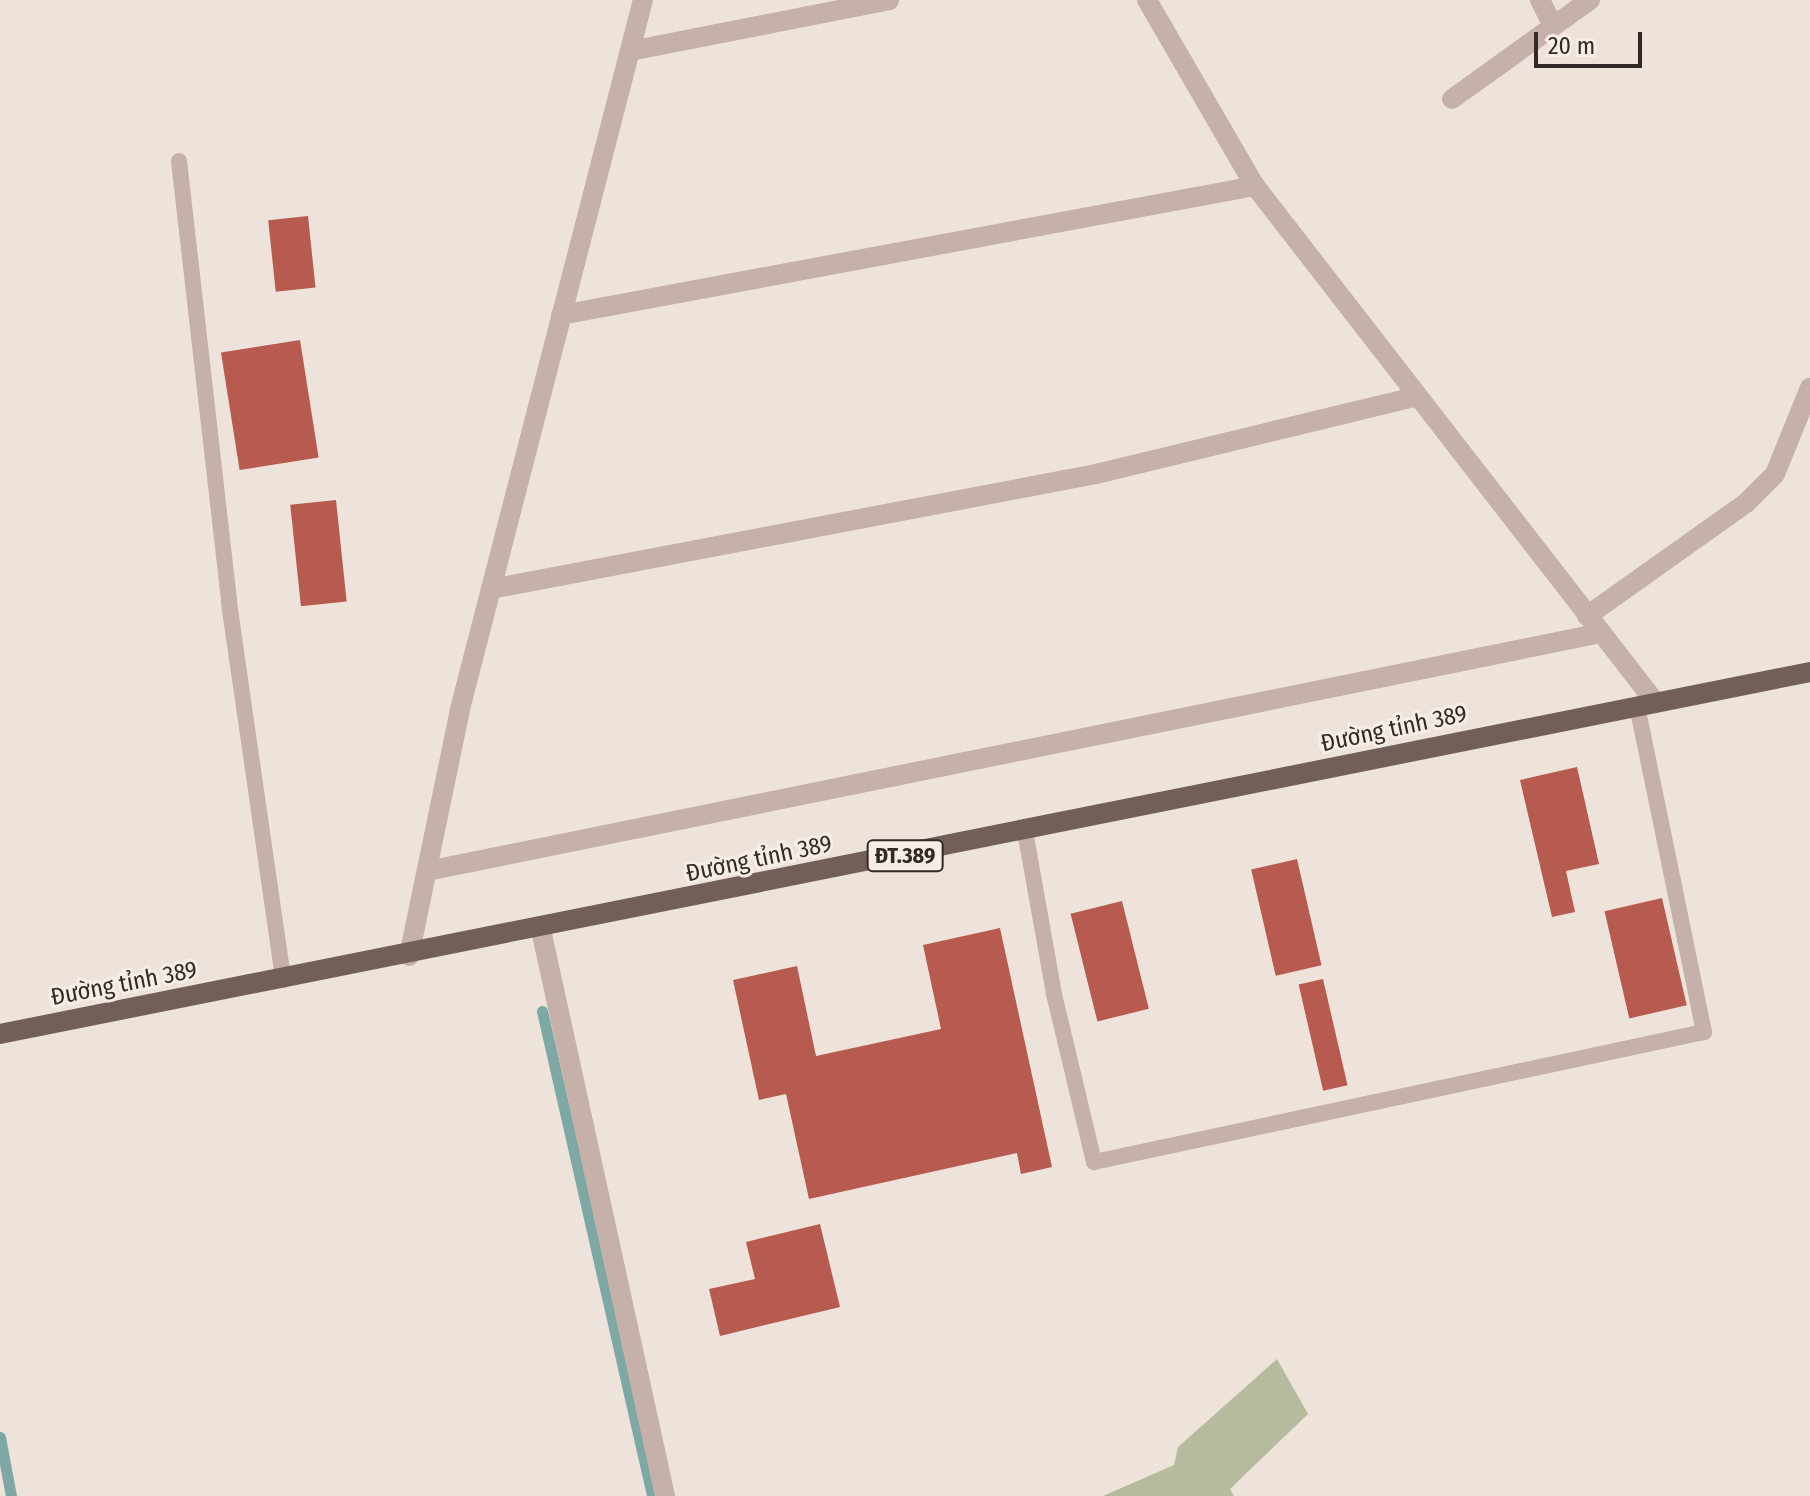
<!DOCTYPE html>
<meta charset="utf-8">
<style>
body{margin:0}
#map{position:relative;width:1810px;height:1496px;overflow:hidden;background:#eee3db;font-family:"Fira Sans Condensed",sans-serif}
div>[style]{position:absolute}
.green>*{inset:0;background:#b6bb9d}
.stream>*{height:11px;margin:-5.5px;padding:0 5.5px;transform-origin:5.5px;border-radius:5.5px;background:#7da8a4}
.building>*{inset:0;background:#b75a50;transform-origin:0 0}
.lane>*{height:16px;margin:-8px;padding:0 8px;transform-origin:8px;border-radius:8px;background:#c5b1a9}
.street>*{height:20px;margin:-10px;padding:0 10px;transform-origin:10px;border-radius:10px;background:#c5b1a9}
.primary>*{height:20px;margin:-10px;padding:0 10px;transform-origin:10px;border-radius:10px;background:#735f5a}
span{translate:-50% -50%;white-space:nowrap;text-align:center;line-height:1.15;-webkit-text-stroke:6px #f7ede7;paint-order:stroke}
.shield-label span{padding:2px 6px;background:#f7ede7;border:2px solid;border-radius:6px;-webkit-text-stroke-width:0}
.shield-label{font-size:22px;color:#332a28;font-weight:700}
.street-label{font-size:24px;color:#332a28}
.scale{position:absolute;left:1534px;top:32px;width:108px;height:36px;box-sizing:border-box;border:4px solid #332a28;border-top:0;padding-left:10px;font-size:24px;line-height:28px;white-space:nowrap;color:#332a28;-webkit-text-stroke:6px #f7ede7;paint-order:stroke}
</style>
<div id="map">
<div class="green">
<div style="clip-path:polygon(1277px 1359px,1308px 1414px,1230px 1489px,1234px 1496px,1103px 1496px,1174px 1465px,1178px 1447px)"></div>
</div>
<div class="stream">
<div style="left:542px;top:1011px;width:497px;rotate:77.2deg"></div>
<div style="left:0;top:1437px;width:60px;rotate:79.4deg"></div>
</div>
<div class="building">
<div style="left:308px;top:216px;width:72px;height:40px;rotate:84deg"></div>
<div style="left:300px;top:340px;width:119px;height:80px;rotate:81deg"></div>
<div style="left:336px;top:500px;width:102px;height:46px;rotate:84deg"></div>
<div style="clip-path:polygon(1577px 767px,1599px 864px,1566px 871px,1575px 912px,1552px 917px,1520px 780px)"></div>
<div style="left:1297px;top:859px;width:109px;height:47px;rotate:77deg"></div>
<div style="left:1662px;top:898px;width:110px;height:59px;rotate:77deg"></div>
<div style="left:1122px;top:901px;width:111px;height:53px;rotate:76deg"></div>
<div style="clip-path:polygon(1000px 928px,1052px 1167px,1021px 1174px,1017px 1153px,809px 1199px,786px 1094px,759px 1100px,733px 980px,797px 966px,816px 1056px,941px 1029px,923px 945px)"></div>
<div style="left:1323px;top:979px;width:109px;height:25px;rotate:77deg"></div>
<div style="clip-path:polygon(820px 1224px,840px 1307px,720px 1336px,709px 1289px,755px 1279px,746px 1242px)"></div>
</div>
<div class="lane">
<div style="left:179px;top:161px;width:445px;rotate:83.5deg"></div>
<div style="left:229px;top:603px;width:381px;rotate:81.8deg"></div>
<div style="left:1025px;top:831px;width:166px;rotate:79.9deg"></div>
<div style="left:1054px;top:994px;width:173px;rotate:76.6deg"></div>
<div style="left:1094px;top:1162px;width:624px;rotate:-12.03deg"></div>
<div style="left:1704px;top:1032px;width:332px;rotate:-101.6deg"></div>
</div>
<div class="street">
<div style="left:1147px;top:0;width:215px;rotate:59.9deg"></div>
<div style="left:1255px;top:186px;width:654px;rotate:52.2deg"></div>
<div style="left:1540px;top:0;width:29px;rotate:63deg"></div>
<div style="left:630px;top:51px;width:264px;rotate:-11.1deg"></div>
<div style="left:1452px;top:99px;width:170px;rotate:-35.7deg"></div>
<div style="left:561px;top:315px;width:706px;rotate:-10.53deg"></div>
<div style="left:491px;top:589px;width:616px;rotate:-10.76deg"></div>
<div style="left:1096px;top:474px;width:327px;rotate:-13.6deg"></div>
<div style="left:1587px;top:616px;width:195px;rotate:-35.4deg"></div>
<div style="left:1746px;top:503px;width:41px;rotate:-45deg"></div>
<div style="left:1775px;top:474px;width:93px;rotate:-67.9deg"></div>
<div style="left:427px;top:871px;width:1198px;rotate:-11.46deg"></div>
<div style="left:541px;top:930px;width:579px;rotate:77.64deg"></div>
<div style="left:409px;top:956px;width:252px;rotate:-78.3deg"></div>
<div style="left:460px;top:709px;width:732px;rotate:-75.53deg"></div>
</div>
<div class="primary">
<div style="left:0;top:1034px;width:1846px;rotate:-11.31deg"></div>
</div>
<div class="shield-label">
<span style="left:905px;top:856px">ĐT.389</span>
</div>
<div class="street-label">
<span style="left:1394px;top:729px;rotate:-12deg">Đường tỉnh 389</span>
<span style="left:759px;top:859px;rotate:-12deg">Đường tỉnh 389</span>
<span style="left:124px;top:984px;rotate:-11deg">Đường tỉnh 389</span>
</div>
<div class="scale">20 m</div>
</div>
